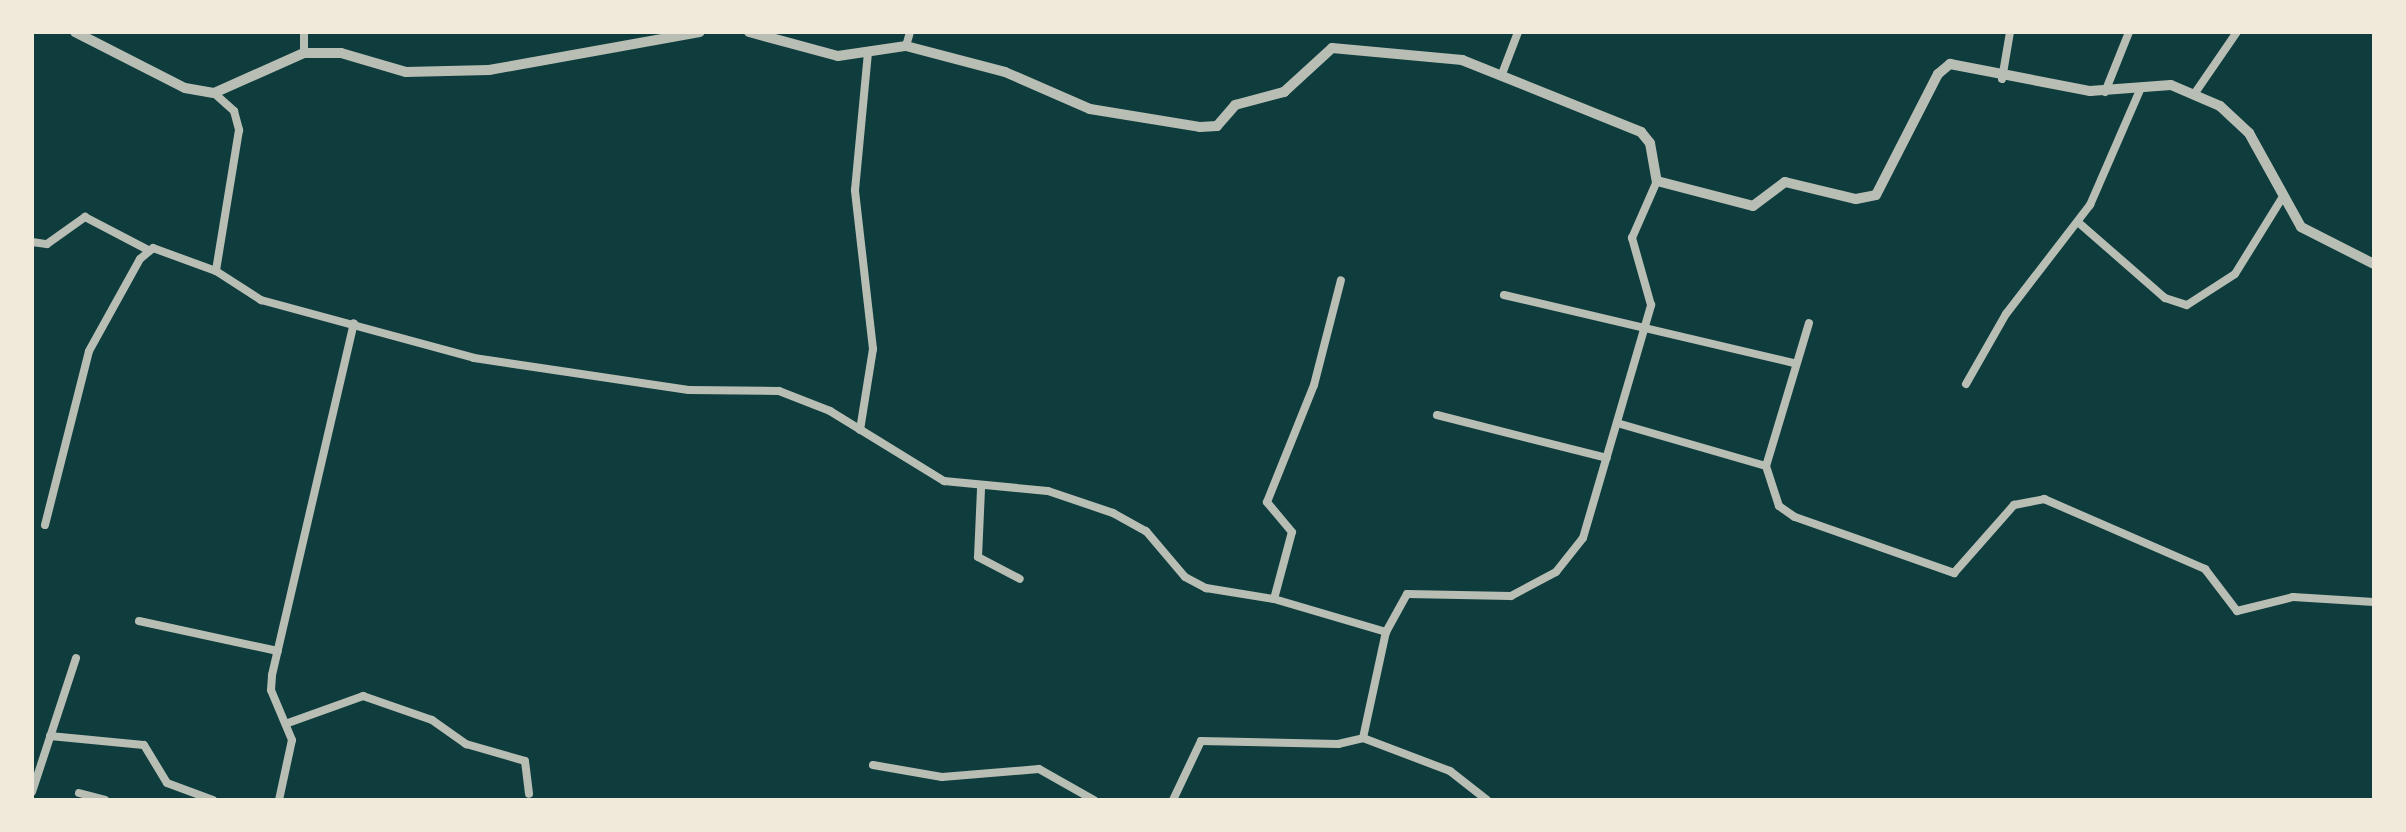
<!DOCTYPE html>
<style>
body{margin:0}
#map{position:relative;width:2406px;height:832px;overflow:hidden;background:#0f3d3e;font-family:Rubik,sans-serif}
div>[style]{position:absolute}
.minor>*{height:8px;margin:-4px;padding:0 4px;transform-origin:4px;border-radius:4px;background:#b8beb3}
.tertiary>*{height:10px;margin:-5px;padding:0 5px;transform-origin:5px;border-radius:5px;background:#b8beb3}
span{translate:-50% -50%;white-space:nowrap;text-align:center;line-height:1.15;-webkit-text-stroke:7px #f1e9da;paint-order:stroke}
.frame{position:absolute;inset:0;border:34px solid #f1e9da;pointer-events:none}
</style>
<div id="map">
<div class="minor">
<div style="left:304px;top:32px;width:21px;rotate:90deg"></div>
<div style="left:906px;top:46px;width:15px;rotate:-74deg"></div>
<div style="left:1502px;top:74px;width:45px;rotate:-69.1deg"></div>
<div style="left:2002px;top:79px;width:48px;rotate:-80.3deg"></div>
<div style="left:2105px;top:92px;width:65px;rotate:-68.2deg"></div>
<div style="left:214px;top:93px;width:27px;rotate:42deg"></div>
<div style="left:234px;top:111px;width:20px;rotate:75deg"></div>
<div style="left:239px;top:130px;width:143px;rotate:99.3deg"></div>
<div style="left:216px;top:271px;width:54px;rotate:32.8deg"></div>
<div style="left:261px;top:300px;width:221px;rotate:15.2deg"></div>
<div style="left:474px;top:358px;width:217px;rotate:8.5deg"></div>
<div style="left:689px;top:390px;width:90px;rotate:0.6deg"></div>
<div style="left:779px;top:391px;width:55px;rotate:21.4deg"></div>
<div style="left:830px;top:411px;width:134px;rotate:31.6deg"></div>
<div style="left:944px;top:481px;width:104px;rotate:5.5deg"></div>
<div style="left:1048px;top:491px;width:69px;rotate:18.7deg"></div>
<div style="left:1113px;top:513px;width:38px;rotate:29deg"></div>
<div style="left:1146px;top:531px;width:60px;rotate:49.7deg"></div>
<div style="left:1185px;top:577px;width:24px;rotate:28deg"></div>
<div style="left:1206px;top:588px;width:69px;rotate:9.2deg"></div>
<div style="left:1274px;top:599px;width:117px;rotate:16.4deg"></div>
<div style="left:1386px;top:632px;width:43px;rotate:-61.1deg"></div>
<div style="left:1407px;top:594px;width:104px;rotate:1.1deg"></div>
<div style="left:1511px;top:596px;width:51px;rotate:-28.1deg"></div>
<div style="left:1556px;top:572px;width:43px;rotate:-51.5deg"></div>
<div style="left:1583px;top:538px;width:243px;rotate:-73.7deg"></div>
<div style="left:1651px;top:305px;width:70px;rotate:-105.8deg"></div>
<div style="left:1632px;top:238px;width:62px;rotate:-66.3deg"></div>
<div style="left:2195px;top:93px;width:74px;rotate:-55.5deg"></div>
<div style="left:2079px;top:223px;width:114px;rotate:41.1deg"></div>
<div style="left:2165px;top:298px;width:23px;rotate:18deg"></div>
<div style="left:2187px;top:305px;width:57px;rotate:-32.9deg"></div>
<div style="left:2235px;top:274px;width:93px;rotate:-58.2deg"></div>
<div style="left:32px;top:242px;width:15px;rotate:8deg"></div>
<div style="left:47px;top:244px;width:47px;rotate:-35.4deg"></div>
<div style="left:85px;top:217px;width:71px;rotate:27.6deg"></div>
<div style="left:1504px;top:295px;width:298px;rotate:13.2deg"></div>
<div style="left:1809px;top:323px;width:149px;rotate:106.7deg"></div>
<div style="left:1766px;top:466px;width:42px;rotate:72deg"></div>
<div style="left:1779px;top:506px;width:19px;rotate:35deg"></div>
<div style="left:1795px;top:517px;width:169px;rotate:19.4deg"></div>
<div style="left:1954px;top:573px;width:91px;rotate:-48.6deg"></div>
<div style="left:2014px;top:505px;width:31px;rotate:-11deg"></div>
<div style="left:2044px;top:499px;width:176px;rotate:23.5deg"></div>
<div style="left:2205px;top:569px;width:53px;rotate:52.7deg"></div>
<div style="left:2237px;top:611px;width:58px;rotate:-14deg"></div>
<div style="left:2293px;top:597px;width:81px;rotate:3.5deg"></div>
<div style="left:1966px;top:384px;width:81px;rotate:-60.3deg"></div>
<div style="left:2006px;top:314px;width:138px;rotate:-52.4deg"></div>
<div style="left:2090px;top:205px;width:125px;rotate:-66.5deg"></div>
<div style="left:1437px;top:415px;width:175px;rotate:14.2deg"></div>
<div style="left:1617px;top:423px;width:155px;rotate:16.1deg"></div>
<div style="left:860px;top:430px;width:82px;rotate:-80.9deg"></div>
<div style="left:873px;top:349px;width:160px;rotate:-96.5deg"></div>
<div style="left:855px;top:190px;width:138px;rotate:-84.6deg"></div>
<div style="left:981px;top:489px;width:68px;rotate:92.5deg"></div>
<div style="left:978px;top:557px;width:47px;rotate:27.6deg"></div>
<div style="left:45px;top:525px;width:179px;rotate:-75.8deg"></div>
<div style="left:89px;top:351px;width:105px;rotate:-61deg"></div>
<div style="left:140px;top:259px;width:17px;rotate:-40deg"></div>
<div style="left:153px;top:248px;width:67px;rotate:20.1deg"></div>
<div style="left:1274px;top:599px;width:69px;rotate:-75deg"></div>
<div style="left:1292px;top:532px;width:39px;rotate:-130deg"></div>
<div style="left:1267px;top:502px;width:126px;rotate:-68.1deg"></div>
<div style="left:1314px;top:385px;width:108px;rotate:-75.6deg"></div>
<div style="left:139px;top:621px;width:142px;rotate:12.2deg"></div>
<div style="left:288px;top:723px;width:80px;rotate:-19.8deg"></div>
<div style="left:363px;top:696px;width:73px;rotate:19.2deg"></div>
<div style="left:432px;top:720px;width:42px;rotate:35.2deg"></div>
<div style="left:466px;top:744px;width:61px;rotate:16.1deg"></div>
<div style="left:525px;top:761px;width:33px;rotate:83deg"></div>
<div style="left:50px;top:736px;width:94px;rotate:5.5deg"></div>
<div style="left:144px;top:745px;width:44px;rotate:58.8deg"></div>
<div style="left:167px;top:783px;width:49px;rotate:20.3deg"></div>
<div style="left:1363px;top:738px;width:93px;rotate:20.8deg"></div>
<div style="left:1450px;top:771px;width:47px;rotate:38.1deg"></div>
<div style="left:1363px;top:738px;width:108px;rotate:-77.8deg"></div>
<div style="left:873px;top:765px;width:70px;rotate:9.9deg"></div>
<div style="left:942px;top:777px;width:97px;rotate:-4.7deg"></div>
<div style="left:1039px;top:769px;width:63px;rotate:29.4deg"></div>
<div style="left:32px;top:792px;width:141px;rotate:-71.8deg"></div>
<div style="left:79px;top:793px;width:27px;rotate:15deg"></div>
<div style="left:279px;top:800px;width:61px;rotate:-77.8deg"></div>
<div style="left:292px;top:740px;width:54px;rotate:-112.8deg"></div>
<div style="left:271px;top:690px;width:15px;rotate:-86deg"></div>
<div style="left:272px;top:675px;width:361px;rotate:-76.9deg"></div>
<div style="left:1173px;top:800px;width:65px;rotate:-64.6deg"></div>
<div style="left:1201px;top:741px;width:137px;rotate:1.3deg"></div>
<div style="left:1338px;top:744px;width:26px;rotate:-13deg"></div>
</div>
<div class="tertiary">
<div style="left:75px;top:32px;width:123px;rotate:27deg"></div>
<div style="left:185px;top:88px;width:29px;rotate:10deg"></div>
<div style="left:214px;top:93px;width:98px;rotate:-24deg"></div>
<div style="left:304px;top:53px;width:37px"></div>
<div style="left:341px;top:53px;width:68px;rotate:16.3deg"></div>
<div style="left:406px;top:72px;width:83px;rotate:-1.4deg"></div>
<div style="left:489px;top:70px;width:214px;rotate:-10.2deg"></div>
<div style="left:749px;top:32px;width:92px;rotate:15.1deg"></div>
<div style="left:838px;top:56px;width:69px;rotate:-8.4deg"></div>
<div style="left:906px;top:46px;width:102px;rotate:14.7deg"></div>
<div style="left:1005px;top:72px;width:93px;rotate:23.5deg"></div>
<div style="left:1090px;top:109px;width:111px;rotate:9.3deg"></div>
<div style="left:1200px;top:127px;width:17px;rotate:-3deg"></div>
<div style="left:1217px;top:126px;width:28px;rotate:-49deg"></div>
<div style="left:1235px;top:105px;width:51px;rotate:-14.9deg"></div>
<div style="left:1284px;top:92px;width:65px;rotate:-42.5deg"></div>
<div style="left:1332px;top:48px;width:131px;rotate:5.3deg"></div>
<div style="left:1462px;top:60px;width:193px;rotate:21.9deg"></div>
<div style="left:1641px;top:132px;width:14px;rotate:51deg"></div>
<div style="left:1650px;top:143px;width:39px;rotate:80deg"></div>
<div style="left:1657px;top:181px;width:99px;rotate:14.6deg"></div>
<div style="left:1753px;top:206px;width:40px;rotate:-37deg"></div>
<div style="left:1785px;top:182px;width:73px;rotate:13.5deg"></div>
<div style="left:1856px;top:199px;width:20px;rotate:-11deg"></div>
<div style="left:1876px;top:195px;width:136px;rotate:-62.9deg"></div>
<div style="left:1938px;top:74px;width:16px;rotate:-40deg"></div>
<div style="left:1950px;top:64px;width:143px;rotate:10.9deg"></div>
<div style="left:2090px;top:91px;width:81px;rotate:-4.2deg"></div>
<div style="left:2171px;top:85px;width:53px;rotate:23.2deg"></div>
<div style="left:2220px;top:106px;width:40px;rotate:43deg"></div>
<div style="left:2249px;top:133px;width:107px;rotate:61deg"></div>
<div style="left:2301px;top:227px;width:82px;rotate:26.9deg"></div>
</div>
<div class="frame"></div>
</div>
